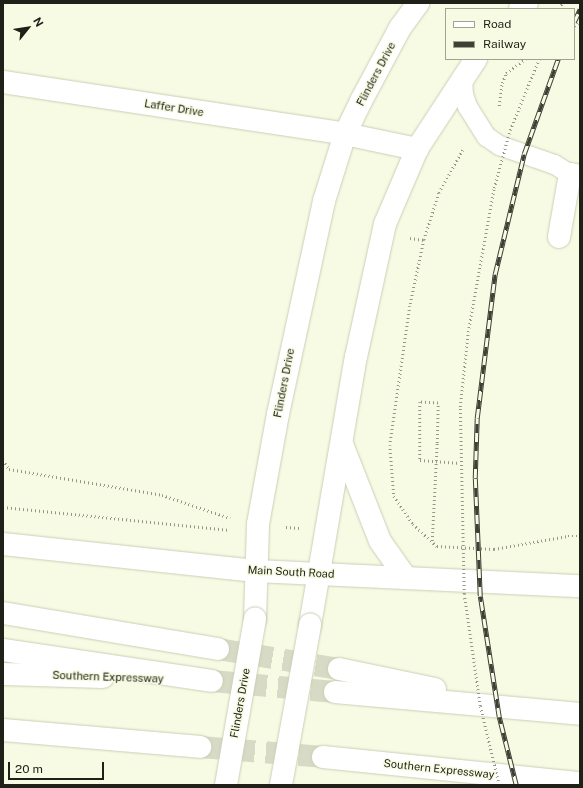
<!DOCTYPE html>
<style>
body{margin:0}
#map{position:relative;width:583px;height:788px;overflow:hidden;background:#f8fbe3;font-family:"Public Sans",sans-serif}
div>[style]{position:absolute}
.highway-tunnel>*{height:22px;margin-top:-11px;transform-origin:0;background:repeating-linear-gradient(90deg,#d7dac4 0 22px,transparent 0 33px)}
.path>*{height:2.5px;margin-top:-1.25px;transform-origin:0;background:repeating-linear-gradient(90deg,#969887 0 1px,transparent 0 4px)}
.roads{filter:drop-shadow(0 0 1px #cbceb7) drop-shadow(0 0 1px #cbceb7)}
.lane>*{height:19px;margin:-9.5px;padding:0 9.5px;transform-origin:9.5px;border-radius:9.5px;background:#fff}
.street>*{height:22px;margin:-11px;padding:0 11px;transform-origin:11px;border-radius:11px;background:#fff}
.secondary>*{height:22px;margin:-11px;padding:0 11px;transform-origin:11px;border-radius:11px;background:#fff}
.highway>*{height:22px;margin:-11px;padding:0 11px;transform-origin:11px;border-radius:11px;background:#fff}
.rail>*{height:4.5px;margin-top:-2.25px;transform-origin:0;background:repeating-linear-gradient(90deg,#f8fbe3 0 9px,#3f4035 0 18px);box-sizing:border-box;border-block:1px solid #3f4035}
.path-bridge>*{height:2.5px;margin-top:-1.25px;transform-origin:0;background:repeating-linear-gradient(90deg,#969887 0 1px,transparent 0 4px)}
.bridges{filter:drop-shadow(0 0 1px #cbceb7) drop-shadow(0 0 1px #cbceb7)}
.secondary-bridge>*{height:22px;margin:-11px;padding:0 11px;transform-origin:11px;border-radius:11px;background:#fff}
span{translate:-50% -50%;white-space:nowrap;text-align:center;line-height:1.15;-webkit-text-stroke:3px #f8fbe3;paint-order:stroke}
.street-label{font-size:11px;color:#1f2017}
.frame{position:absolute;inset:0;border:4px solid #1f2017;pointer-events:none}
.legend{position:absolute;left:445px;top:8px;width:130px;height:52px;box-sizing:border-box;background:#f8fbe3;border:1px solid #a1a391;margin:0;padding:5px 7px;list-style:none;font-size:12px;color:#1f2017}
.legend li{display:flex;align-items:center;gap:8px;height:20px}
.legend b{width:20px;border:1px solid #a1a391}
.north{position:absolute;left:8px;top:8px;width:40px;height:40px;-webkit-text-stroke:3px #f8fbe3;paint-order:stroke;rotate:60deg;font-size:11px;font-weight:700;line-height:16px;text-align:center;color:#1f2017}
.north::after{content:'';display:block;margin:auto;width:14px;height:18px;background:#1f2017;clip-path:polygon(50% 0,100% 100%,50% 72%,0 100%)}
.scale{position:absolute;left:8px;top:762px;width:96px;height:18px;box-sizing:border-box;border:2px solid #1f2017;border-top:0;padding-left:5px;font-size:12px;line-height:14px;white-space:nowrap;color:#1f2017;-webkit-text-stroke:3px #f8fbe3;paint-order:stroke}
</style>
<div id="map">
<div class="highway-tunnel">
<div style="left:218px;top:649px;width:123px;rotate:9.4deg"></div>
<div style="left:212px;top:681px;width:123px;rotate:5.1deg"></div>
<div style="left:200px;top:747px;width:123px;rotate:4.6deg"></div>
</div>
<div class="path">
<div style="left:560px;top:9px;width:6px;rotate:-72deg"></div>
<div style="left:574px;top:26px;width:8px;rotate:-40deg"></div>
<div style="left:499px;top:106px;width:23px;rotate:-83deg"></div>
<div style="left:502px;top:83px;width:11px;rotate:-68deg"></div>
<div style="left:506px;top:73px;width:24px;rotate:-36deg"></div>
<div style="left:463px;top:150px;width:49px;rotate:119.2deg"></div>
<div style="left:439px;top:193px;width:49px;rotate:107.7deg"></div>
<div style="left:424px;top:240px;width:67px;rotate:102deg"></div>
<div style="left:410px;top:306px;width:140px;rotate:98.2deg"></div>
<div style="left:390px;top:445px;width:51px;rotate:85.5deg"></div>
<div style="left:394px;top:496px;width:34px;rotate:56deg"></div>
<div style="left:413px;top:524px;width:33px;rotate:43deg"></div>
<div style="left:437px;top:546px;width:57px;rotate:3deg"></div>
<div style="left:494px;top:549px;width:75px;rotate:-10deg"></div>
<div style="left:568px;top:536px;width:12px"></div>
<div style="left:410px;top:238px;width:14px;rotate:8deg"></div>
<div style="left:3px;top:460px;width:11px;rotate:56deg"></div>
<div style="left:9px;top:469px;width:155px;rotate:9.6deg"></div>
<div style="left:162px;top:495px;width:72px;rotate:18.7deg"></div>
<div style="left:3px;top:507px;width:228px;rotate:5.8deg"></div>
<div style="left:286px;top:527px;width:13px;rotate:4deg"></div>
<div style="left:432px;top:541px;width:98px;rotate:-87.1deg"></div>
<div style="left:437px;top:443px;width:40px;rotate:-88.6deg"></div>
<div style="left:438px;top:403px;width:18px;rotate:-177deg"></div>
<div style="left:420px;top:402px;width:58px;rotate:90deg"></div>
<div style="left:420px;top:460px;width:40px;rotate:4.3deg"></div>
</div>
<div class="roads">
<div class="lane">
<div style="left:462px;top:76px;width:18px;rotate:87deg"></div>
<div style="left:463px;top:94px;width:13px;rotate:72deg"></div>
<div style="left:467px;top:106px;width:36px;rotate:58deg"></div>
<div style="left:486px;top:136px;width:16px;rotate:35deg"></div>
<div style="left:499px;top:145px;width:58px;rotate:19.1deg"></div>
<div style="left:554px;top:164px;width:19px;rotate:32deg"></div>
</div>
<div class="street">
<div style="left:3px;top:82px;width:346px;rotate:8.6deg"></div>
<div style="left:559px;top:237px;width:64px;rotate:-80.1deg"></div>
<div style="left:570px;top:174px;width:10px;rotate:11deg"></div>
</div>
<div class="secondary">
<div style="left:520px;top:9px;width:9px;rotate:-41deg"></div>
<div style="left:345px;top:134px;width:74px;rotate:11.8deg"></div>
<div style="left:255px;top:619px;width:95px;rotate:-88.2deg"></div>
<div style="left:258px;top:524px;width:112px;rotate:-79.7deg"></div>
<div style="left:278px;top:414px;width:218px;rotate:-77.8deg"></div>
<div style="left:324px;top:201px;width:70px;rotate:-72.6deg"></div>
<div style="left:345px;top:134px;width:37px;rotate:-64deg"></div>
<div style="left:361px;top:101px;width:83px;rotate:-61.9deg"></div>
<div style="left:400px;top:28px;width:31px;rotate:-54deg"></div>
<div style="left:310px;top:625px;width:272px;rotate:-80.3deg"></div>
<div style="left:356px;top:357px;width:136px;rotate:-77.7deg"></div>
<div style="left:385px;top:224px;width:82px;rotate:-66.9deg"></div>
<div style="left:417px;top:149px;width:108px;rotate:-56.8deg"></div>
</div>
<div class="highway">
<div style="left:342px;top:444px;width:104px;rotate:68.6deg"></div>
<div style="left:380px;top:541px;width:45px;rotate:54.9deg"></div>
<div style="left:3px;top:544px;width:254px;rotate:6.1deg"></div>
<div style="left:256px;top:571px;width:324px;rotate:2.7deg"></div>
<div style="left:3px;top:613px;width:218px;rotate:9.5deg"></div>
<div style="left:3px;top:650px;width:211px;rotate:8.4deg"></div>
<div style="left:339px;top:669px;width:98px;rotate:11.8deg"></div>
<div style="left:3px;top:674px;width:100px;rotate:1.7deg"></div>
<div style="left:335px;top:692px;width:246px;rotate:5.1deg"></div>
<div style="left:3px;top:730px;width:198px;rotate:4.9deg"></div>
<div style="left:323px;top:757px;width:258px;rotate:5.8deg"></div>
</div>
</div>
<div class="rail">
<div style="left:574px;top:22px;width:14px;rotate:-65deg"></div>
<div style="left:516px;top:785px;width:70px;rotate:-104deg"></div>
<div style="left:499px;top:717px;width:122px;rotate:-98.9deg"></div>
<div style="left:480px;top:596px;width:118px;rotate:-92.4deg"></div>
<div style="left:475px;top:478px;width:60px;rotate:-88.1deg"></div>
<div style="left:477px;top:418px;width:145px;rotate:-82.9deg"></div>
<div style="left:495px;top:274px;width:123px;rotate:-76.4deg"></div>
<div style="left:524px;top:154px;width:101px;rotate:-70.3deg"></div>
</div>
<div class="path-bridge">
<div style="left:499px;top:785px;width:81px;rotate:-103.5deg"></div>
<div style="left:480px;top:706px;width:113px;rotate:-98.1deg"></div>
<div style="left:464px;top:594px;width:187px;rotate:-91.2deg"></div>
<div style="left:460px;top:407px;width:75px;rotate:-83.9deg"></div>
<div style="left:468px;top:332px;width:146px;rotate:-79.8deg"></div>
<div style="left:494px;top:188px;width:60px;rotate:-74.6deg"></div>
<div style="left:510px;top:130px;width:77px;rotate:-67.8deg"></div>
</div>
<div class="bridges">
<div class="secondary-bridge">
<div style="left:226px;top:785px;width:169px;rotate:-80.1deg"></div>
<div style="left:281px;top:785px;width:163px;rotate:-79.7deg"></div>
</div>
</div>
<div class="street-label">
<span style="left:376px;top:74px;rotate:-62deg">Flinders Drive</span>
<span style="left:174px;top:108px;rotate:9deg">Laffer Drive</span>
<span style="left:284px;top:383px;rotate:-79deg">Flinders Drive</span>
<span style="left:291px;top:572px;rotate:3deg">Main South Road</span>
<span style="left:108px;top:677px;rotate:2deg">Southern Expressway</span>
<span style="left:240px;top:703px;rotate:-80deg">Flinders Drive</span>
<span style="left:439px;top:769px;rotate:6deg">Southern Expressway</span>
</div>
<div class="frame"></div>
<ul class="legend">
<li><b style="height:5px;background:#fff"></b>Road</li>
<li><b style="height:5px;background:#3f4035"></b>Railway</li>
</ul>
<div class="north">N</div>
<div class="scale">20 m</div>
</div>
